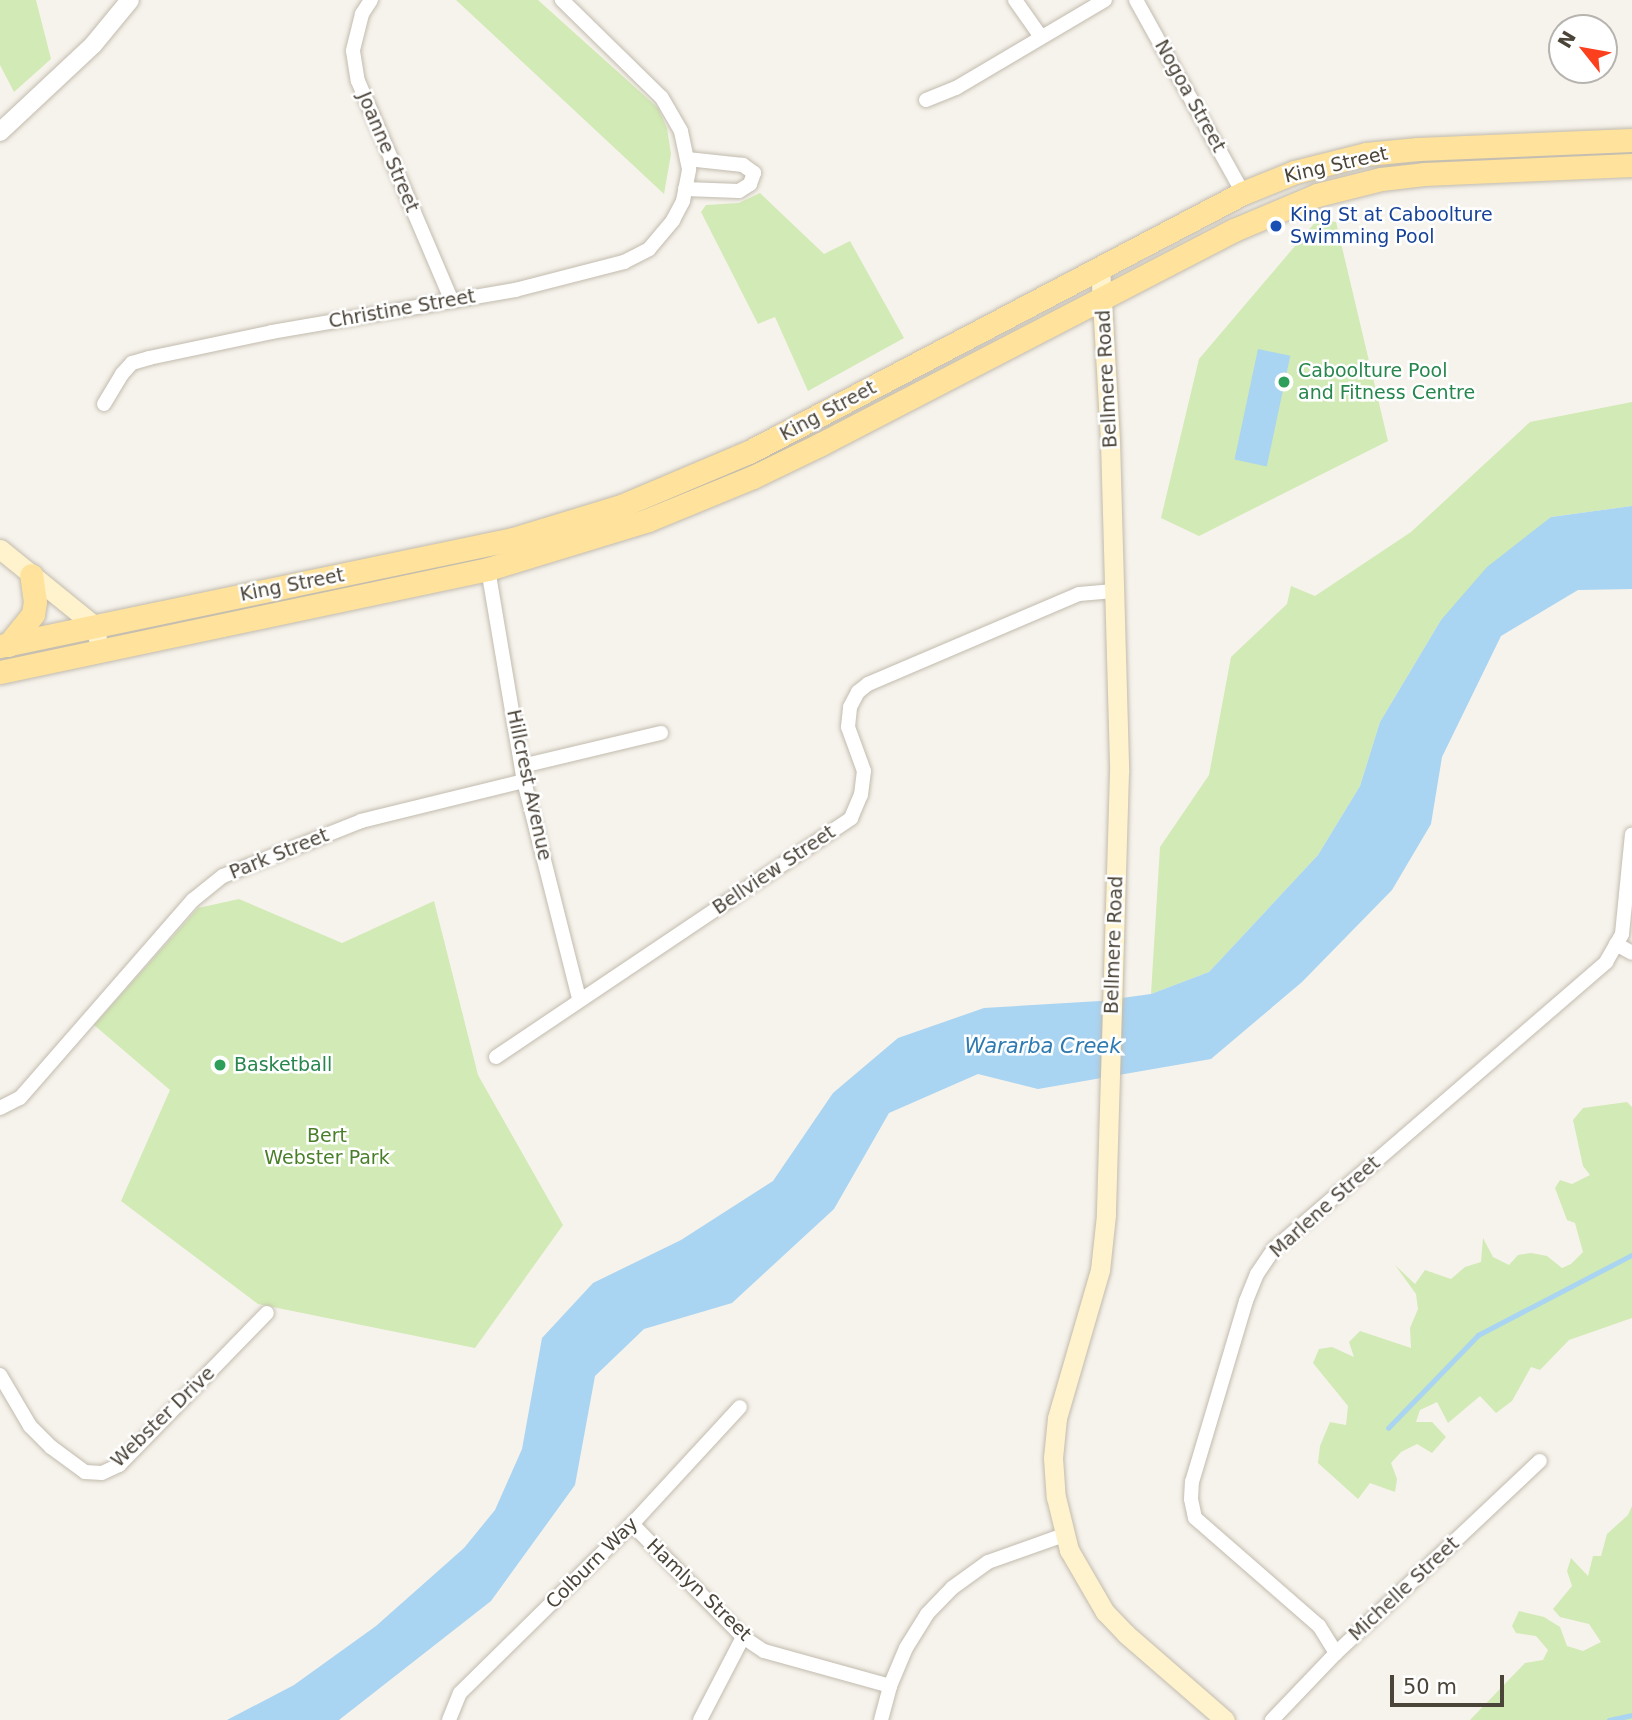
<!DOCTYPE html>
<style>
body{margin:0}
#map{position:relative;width:1632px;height:1720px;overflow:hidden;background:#f6f3ec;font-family:"DejaVu Sans",sans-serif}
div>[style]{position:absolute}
.green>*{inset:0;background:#d2eab5}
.water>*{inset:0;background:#a9d4f2;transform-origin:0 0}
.stream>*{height:4.5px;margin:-2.25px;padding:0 2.25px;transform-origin:2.25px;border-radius:2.25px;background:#a9d4f2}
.roads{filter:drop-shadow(0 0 2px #c2bbae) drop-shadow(0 0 2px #c2bbae)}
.minor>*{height:14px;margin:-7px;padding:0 7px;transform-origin:7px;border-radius:7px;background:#fff}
.tertiary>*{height:18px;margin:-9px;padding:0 9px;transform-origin:9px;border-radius:9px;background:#fff}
.secondary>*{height:19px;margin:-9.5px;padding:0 9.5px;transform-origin:9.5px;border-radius:9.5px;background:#fff3cd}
.primary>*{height:23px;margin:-11.5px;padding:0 11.5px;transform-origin:11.5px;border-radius:11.5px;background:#ffe39c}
.dots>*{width:19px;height:19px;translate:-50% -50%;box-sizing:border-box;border:4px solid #fff;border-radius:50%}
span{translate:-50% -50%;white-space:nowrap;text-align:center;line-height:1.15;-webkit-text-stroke:5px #fff;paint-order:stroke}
.street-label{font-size:19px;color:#4b4439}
.transit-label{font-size:19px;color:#164399}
.left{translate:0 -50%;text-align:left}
.leisure-label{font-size:19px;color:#27864d}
.park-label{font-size:19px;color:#4a7f2a}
.water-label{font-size:21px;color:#2e7ab2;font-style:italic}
.north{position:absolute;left:1548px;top:14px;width:70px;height:70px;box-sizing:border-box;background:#fff;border:2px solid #b7b4b0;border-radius:50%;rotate:301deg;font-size:19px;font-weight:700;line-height:28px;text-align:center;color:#4b4439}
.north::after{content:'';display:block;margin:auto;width:24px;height:32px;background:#fc3f1d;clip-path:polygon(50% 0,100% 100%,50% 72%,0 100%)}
.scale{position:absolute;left:1390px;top:1675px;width:114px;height:32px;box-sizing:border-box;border:4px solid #4b4439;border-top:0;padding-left:9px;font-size:21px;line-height:24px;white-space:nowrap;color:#4b4439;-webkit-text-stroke:5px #fff;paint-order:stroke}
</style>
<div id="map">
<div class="green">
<div style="clip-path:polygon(0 0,36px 0,51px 59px,14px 92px,0 65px)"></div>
<div style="clip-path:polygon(456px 0,538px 0,658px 108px,667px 128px,671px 154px,664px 194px)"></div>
<div style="clip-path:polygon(760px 193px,824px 254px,850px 241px,904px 338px,808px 391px,775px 317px,758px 324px,701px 212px,706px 205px,739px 203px)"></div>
<div style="clip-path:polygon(1318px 219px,1336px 222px,1388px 441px,1199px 536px,1161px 518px,1199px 359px)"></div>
<div style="clip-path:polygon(1632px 402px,1632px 506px,1551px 517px,1441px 620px,1380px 722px,1360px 786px,1318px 855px,1209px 972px,1151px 994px,1160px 847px,1209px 775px,1231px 657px,1287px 604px,1291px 586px,1315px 596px,1411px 532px,1530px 422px)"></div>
<div style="clip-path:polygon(239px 899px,342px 943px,434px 901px,478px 1075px,563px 1225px,475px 1348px,258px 1304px,121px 1201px,170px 1090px,94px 1025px,198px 908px)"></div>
<div style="clip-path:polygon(1627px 1102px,1632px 1107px,1632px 1318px,1569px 1340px,1540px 1370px,1531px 1367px,1512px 1401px,1496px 1413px,1480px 1396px,1448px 1423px,1437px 1402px,1420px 1410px,1416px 1422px,1432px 1422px,1446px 1437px,1432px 1453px,1417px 1444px,1401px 1452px,1391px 1463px,1397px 1479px,1395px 1492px,1370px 1483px,1358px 1499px,1318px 1463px,1320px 1446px,1330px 1422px,1346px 1425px,1348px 1406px,1313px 1363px,1319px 1349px,1332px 1347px,1354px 1357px,1349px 1342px,1360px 1331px,1411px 1348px,1410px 1328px,1418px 1309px,1416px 1294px,1395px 1265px,1415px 1284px,1425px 1270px,1451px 1279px,1465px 1267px,1481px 1262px,1483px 1238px,1493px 1257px,1509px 1265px,1518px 1255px,1531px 1253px,1547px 1256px,1562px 1268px,1571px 1264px,1583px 1252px,1575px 1223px,1567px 1220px,1555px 1188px,1560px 1180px,1572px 1184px,1590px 1175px,1583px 1166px,1573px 1120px,1583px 1108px)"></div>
<div style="clip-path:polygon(1632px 1506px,1632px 1720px,1470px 1720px,1525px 1663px,1543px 1660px,1548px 1650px,1536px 1636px,1516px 1633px,1512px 1626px,1519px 1611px,1544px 1617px,1560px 1627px,1567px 1646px,1583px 1651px,1601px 1642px,1589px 1624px,1560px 1617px,1553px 1609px,1572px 1586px,1567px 1571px,1571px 1558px,1588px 1576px,1593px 1556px,1601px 1556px,1607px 1534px,1628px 1515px)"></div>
</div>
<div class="water">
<div style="left:1258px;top:349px;width:33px;height:113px;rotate:12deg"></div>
<div style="clip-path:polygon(1632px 506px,1632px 589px,1578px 590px,1501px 636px,1442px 757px,1431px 824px,1392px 890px,1302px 982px,1211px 1059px,1038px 1089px,978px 1074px,889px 1113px,834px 1209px,732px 1303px,644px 1329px,595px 1376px,575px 1485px,491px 1601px,339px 1720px,227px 1720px,294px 1685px,376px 1626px,464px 1548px,495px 1510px,522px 1449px,542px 1338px,593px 1283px,681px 1240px,773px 1181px,833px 1093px,898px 1038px,984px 1008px,1100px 1001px,1151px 994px,1209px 972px,1318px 855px,1360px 786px,1380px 722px,1441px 620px,1487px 567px,1551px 517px)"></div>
</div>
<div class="stream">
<div style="left:1388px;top:1428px;width:129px;rotate:-45.9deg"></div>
<div style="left:1478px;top:1335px;width:174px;rotate:-27.5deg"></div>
<div style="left:1609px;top:1720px;width:24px;rotate:-12deg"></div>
</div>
<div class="roads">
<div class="minor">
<div style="left:371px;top:0;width:17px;rotate:123deg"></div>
<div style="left:362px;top:14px;width:38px;rotate:104deg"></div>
<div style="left:353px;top:51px;width:30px;rotate:81deg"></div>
<div style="left:358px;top:81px;width:239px;rotate:66.9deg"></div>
<div style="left:1015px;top:0;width:45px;rotate:54.9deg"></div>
<div style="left:1136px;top:0;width:221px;rotate:61deg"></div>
<div style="left:926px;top:100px;width:32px;rotate:-22deg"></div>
<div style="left:956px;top:88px;width:173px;rotate:-30.6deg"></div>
<div style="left:685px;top:189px;width:54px;rotate:2.1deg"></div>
<div style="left:739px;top:191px;width:13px;rotate:-32deg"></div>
<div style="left:750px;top:184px;width:12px;rotate:-70deg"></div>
<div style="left:754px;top:173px;width:14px;rotate:-144deg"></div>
<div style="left:743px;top:165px;width:56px;rotate:-173.9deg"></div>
<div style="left:104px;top:404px;width:35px;rotate:-59deg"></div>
<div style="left:122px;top:374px;width:15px;rotate:-48deg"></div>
<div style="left:132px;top:363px;width:18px;rotate:-16deg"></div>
<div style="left:149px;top:358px;width:126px;rotate:-11.9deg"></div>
<div style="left:272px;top:332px;width:247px;rotate:-9.8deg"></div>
<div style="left:515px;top:290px;width:113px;rotate:-14.4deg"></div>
<div style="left:624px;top:262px;width:28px;rotate:-27deg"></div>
<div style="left:649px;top:249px;width:38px;rotate:-50deg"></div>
<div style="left:673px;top:220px;width:21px;rotate:-62deg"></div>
<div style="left:683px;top:201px;width:33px;rotate:-79deg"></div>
<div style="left:689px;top:169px;width:39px;rotate:-102deg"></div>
<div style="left:681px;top:131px;width:39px;rotate:-120deg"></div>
<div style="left:661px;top:97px;width:139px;rotate:-135.6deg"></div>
<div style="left:488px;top:569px;width:215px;rotate:80.4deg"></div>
<div style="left:524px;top:781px;width:225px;rotate:75.8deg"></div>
<div style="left:522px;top:766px;width:143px;rotate:-13.4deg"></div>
<div style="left:1616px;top:944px;width:18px;rotate:29deg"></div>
<div style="left:496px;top:1057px;width:428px;rotate:-33.9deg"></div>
<div style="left:851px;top:818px;width:25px;rotate:-67deg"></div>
<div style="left:861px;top:795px;width:24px;rotate:-83deg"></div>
<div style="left:864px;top:771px;width:47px;rotate:-110deg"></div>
<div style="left:848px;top:727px;width:20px;rotate:-84deg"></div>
<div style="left:850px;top:707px;width:17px;rotate:-62deg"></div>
<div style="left:858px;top:692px;width:13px;rotate:-39deg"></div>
<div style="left:868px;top:684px;width:229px;rotate:-23.1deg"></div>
<div style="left:1079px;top:594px;width:35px;rotate:-5deg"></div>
<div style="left:0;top:1108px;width:22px;rotate:-27deg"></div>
<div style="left:20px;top:1098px;width:263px;rotate:-48.9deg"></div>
<div style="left:193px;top:900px;width:38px;rotate:-39deg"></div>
<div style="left:223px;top:876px;width:149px;rotate:-21.7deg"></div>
<div style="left:361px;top:821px;width:168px;rotate:-13.8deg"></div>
<div style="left:0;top:1375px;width:59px;rotate:59.5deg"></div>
<div style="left:30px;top:1426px;width:30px;rotate:45deg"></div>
<div style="left:51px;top:1447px;width:42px;rotate:36.3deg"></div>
<div style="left:85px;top:1472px;width:17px;rotate:3deg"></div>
<div style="left:102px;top:1473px;width:19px;rotate:-25deg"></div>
<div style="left:119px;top:1465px;width:212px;rotate:-45.8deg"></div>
<div style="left:632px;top:1524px;width:158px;rotate:45.5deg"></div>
<div style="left:743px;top:1637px;width:25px;rotate:34deg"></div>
<div style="left:764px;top:1651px;width:131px;rotate:15.5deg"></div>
<div style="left:1336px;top:1653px;width:32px;rotate:-122deg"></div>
<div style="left:1319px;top:1626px;width:164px;rotate:-138.9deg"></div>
<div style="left:1195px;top:1518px;width:19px;rotate:-102deg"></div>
<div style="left:1191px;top:1499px;width:17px;rotate:-87deg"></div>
<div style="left:1192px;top:1482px;width:189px;rotate:-73.4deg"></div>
<div style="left:1246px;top:1301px;width:29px;rotate:-68deg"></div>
<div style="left:1257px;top:1274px;width:30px;rotate:-56deg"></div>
<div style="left:1274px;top:1249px;width:439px;rotate:-40.8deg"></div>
<div style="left:1606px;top:962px;width:32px;rotate:-60deg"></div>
<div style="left:1622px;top:934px;width:100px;rotate:-84.3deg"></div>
<div style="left:449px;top:1720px;width:29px;rotate:-68deg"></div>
<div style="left:460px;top:1693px;width:241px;rotate:-44.5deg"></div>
<div style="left:632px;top:1524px;width:159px;rotate:-47.3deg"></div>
<div style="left:700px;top:1720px;width:93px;rotate:-62.6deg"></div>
<div style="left:881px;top:1720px;width:35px;rotate:-75deg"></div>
<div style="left:890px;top:1686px;width:41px;rotate:-67.2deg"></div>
<div style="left:906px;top:1648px;width:40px;rotate:-58deg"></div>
<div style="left:927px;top:1614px;width:36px;rotate:-46deg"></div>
<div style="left:952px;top:1588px;width:44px;rotate:-35.8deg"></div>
<div style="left:988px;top:1562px;width:81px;rotate:-19.6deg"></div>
<div style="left:1272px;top:1720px;width:93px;rotate:-46.3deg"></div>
<div style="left:1336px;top:1653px;width:280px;rotate:-43.3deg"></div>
</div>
<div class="tertiary">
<div style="left:0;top:132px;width:127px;rotate:-43.1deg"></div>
<div style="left:93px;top:45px;width:58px;rotate:-50.6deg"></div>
</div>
<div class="secondary">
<div style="left:1100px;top:267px;width:174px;rotate:86.7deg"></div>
<div style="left:1110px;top:441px;width:331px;rotate:88.4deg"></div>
<div style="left:1119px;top:772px;width:443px;rotate:91.7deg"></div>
<div style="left:1106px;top:1215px;width:55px;rotate:96.2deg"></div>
<div style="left:1100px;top:1270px;width:154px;rotate:106.2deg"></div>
<div style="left:1057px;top:1418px;width:40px;rotate:95.7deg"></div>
<div style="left:1053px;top:1458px;width:39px;rotate:86deg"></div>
<div style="left:1056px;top:1497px;width:55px;rotate:76.2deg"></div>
<div style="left:1069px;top:1550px;width:72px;rotate:59.9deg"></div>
<div style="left:1105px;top:1612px;width:30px;rotate:46deg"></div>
<div style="left:1126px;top:1634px;width:131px;rotate:41deg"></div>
<div style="left:0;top:549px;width:122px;rotate:39deg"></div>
<div style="left:95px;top:626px;width:10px;rotate:79deg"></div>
</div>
<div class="primary">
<div style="left:8px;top:645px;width:40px;rotate:-51deg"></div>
<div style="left:33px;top:614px;width:12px;rotate:-81deg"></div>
<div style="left:35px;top:602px;width:27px;rotate:-98deg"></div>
<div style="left:0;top:646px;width:524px;rotate:-11.78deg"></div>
<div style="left:513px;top:539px;width:113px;rotate:-17deg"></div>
<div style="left:621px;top:506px;width:139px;rotate:-22.9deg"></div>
<div style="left:749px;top:452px;width:558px;rotate:-27.67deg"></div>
<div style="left:1243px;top:193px;width:56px;rotate:-22deg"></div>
<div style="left:1295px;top:172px;width:73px;rotate:-14.2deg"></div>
<div style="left:1366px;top:154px;width:52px;rotate:-5.5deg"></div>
<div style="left:1418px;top:149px;width:214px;rotate:-2.4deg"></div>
<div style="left:0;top:672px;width:499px;rotate:-11.9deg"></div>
<div style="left:488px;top:569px;width:167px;rotate:-17deg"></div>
<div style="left:648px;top:520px;width:113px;rotate:-22.3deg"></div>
<div style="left:753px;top:477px;width:76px;rotate:-25.9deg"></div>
<div style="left:821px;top:444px;width:465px;rotate:-27.4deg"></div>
<div style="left:1234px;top:230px;width:90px;rotate:-22.9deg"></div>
<div style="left:1317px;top:195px;width:66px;rotate:-14deg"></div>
<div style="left:1381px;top:179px;width:43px;rotate:-6.6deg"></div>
<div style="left:1424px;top:174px;width:208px;rotate:-2.5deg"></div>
</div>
</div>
<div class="dots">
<div style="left:1276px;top:226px;background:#1a4fb4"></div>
<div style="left:1284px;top:382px;background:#2e9e5b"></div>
<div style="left:220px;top:1065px;background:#2e9e5b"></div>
</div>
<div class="street-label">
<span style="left:1190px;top:96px;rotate:61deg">Nogoa Street</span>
<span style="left:388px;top:152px;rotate:67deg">Joanne Street</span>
<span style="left:1336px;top:165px;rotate:-13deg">King Street</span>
<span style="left:402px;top:309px;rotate:-10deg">Christine Street</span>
<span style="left:1107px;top:379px;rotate:-93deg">Bellmere Road</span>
<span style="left:828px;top:411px;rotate:-28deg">King Street</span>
<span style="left:292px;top:585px;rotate:-11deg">King Street</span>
<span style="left:529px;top:785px;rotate:78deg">Hillcrest Avenue</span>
<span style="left:279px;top:854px;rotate:-22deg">Park Street</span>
<span style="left:774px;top:870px;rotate:-34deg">Bellview Street</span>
<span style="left:1114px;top:945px;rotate:-88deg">Bellmere Road</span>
<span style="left:1325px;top:1207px;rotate:-42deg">Marlene Street</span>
<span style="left:163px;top:1417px;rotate:-44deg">Webster Drive</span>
<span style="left:592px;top:1563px;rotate:-45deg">Colburn Way</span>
<span style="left:1404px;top:1589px;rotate:-43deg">Michelle Street</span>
<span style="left:699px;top:1590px;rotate:44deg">Hamlyn Street</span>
</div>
<div class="transit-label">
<span class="left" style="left:1290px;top:226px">King St at Caboolture<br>Swimming Pool</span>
</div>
<div class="leisure-label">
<span class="left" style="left:1298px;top:382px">Caboolture Pool<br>and Fitness Centre</span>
<span class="left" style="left:234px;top:1065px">Basketball</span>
</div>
<div class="park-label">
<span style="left:327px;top:1147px">Bert<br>Webster Park</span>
</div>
<div class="water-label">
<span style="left:1043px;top:1046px">Wararba Creek</span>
</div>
<div class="north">N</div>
<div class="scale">50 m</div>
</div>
